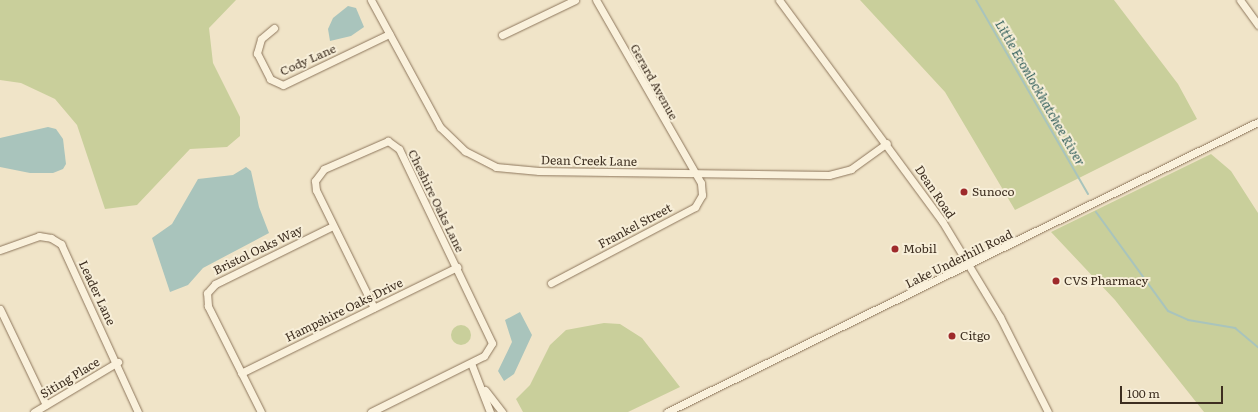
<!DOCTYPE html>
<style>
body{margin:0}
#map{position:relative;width:1258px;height:412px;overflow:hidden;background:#f0e4c8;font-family:Literata,serif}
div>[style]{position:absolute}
.green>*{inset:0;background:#c9cf9b}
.round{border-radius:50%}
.water>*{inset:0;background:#a9c4bc}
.stream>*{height:2px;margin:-1px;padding:0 1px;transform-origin:1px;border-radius:1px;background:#a9c4bc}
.roads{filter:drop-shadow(0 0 1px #8d765c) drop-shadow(0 0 1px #8d765c)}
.minor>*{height:7px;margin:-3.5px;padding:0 3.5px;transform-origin:3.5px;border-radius:3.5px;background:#faf1dc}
.dots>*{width:11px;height:11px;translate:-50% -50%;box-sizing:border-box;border:2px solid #f7eed8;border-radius:50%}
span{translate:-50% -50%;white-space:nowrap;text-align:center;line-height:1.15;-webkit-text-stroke:4px #f7eed8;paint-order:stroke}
.street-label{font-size:12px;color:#3d2e20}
.poi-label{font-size:12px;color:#3d2e20}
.left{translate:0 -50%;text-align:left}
.water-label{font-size:13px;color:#2f5d5a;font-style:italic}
.scale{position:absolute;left:1120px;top:386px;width:103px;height:18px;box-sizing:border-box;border:2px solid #3d2e20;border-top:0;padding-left:5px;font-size:12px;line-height:14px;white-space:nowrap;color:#3d2e20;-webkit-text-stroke:3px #f7eed8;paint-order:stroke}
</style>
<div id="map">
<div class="green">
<div style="clip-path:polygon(0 0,236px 0,209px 28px,213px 63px,240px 117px,240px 136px,227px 147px,190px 149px,137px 205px,105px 209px,77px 125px,55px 99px,21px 83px,0 80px)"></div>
<div style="clip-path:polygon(860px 0,1114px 0,1178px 84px,1197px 119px,1015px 210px,945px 92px)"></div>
<div style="clip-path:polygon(1211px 154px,1231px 171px,1258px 213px,1258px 412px,1204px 412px,1115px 300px,1051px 232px)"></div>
<div style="clip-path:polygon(604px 323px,620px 324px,642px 338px,680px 387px,628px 412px,523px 412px,516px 399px,530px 385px,550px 345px,566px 330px)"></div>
<div class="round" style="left:451px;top:325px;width:20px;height:20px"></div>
</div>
<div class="water">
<div style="clip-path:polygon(348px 6px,356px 8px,364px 27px,351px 36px,330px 41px,328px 29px,333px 18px)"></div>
<div style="clip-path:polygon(48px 127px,56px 129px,63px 139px,66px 164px,63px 169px,53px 173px,30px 173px,0 167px,0 138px)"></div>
<div style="clip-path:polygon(246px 167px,251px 171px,259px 207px,269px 233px,203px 268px,188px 285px,170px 292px,152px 238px,172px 224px,198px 179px,233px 175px)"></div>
<div style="clip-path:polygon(520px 312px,532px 335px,514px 374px,504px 381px,498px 371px,512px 342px,505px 320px)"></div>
</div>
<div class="stream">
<div style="left:976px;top:0;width:224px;rotate:60deg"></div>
<div style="left:1096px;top:212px;width:122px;rotate:54deg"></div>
<div style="left:1168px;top:311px;width:22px;rotate:24deg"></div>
<div style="left:1188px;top:320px;width:48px;rotate:9.7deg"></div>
<div style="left:1235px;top:328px;width:30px;rotate:40deg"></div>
</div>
<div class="roads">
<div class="minor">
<div style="left:371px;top:0;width:145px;rotate:61.5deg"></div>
<div style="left:440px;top:127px;width:35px;rotate:44deg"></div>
<div style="left:465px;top:151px;width:35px;rotate:27deg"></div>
<div style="left:496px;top:167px;width:43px;rotate:5.3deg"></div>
<div style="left:539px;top:171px;width:290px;rotate:0.8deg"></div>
<div style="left:829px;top:175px;width:23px;rotate:-15deg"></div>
<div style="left:851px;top:169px;width:44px;rotate:-35.8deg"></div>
<div style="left:779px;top:0;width:275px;rotate:53.6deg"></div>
<div style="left:942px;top:221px;width:112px;rotate:58.9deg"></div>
<div style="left:1000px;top:317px;width:106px;rotate:63.2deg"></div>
<div style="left:1240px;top:0;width:31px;rotate:54deg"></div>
<div style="left:274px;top:28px;width:17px;rotate:140deg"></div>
<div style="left:261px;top:39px;width:15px;rotate:106deg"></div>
<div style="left:257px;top:53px;width:29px;rotate:63deg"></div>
<div style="left:270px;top:79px;width:14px;rotate:25deg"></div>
<div style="left:283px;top:85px;width:118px;rotate:-25.7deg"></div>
<div style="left:502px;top:35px;width:81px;rotate:-25.6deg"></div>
<div style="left:0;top:250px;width:41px;rotate:-19.7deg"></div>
<div style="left:39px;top:236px;width:12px;rotate:9deg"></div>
<div style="left:51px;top:238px;width:12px;rotate:31deg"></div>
<div style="left:61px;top:244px;width:185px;rotate:65.4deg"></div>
<div style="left:551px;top:283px;width:163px;rotate:-27.8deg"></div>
<div style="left:695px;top:207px;width:14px;rotate:-60deg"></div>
<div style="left:702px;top:195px;width:12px;rotate:-95deg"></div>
<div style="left:701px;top:183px;width:211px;rotate:-119.8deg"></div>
<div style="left:0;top:309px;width:106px;rotate:64.4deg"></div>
<div style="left:471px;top:363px;width:53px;rotate:68.8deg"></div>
<div style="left:241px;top:373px;width:241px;rotate:-26.1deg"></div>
<div style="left:485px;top:390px;width:28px;rotate:52deg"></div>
<div style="left:34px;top:412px;width:98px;rotate:-30.8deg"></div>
<div style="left:261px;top:412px;width:119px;rotate:-116.6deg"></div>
<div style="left:208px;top:306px;width:13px;rotate:-94deg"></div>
<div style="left:207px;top:293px;width:12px;rotate:-48deg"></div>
<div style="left:215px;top:284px;width:131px;rotate:-26.2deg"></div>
<div style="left:371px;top:412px;width:126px;rotate:-26.4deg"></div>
<div style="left:484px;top:356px;width:15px;rotate:-58deg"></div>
<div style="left:492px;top:343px;width:215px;rotate:-115.6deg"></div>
<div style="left:399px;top:149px;width:14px;rotate:-144deg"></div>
<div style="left:388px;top:141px;width:70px;rotate:156.4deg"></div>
<div style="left:324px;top:169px;width:15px;rotate:127deg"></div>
<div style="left:315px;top:181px;width:9px;rotate:84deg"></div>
<div style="left:316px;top:190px;width:131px;rotate:63.8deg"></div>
<div style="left:667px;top:412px;width:658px;rotate:-26.14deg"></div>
</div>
</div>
<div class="dots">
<div style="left:964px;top:192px;background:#9e2a2b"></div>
<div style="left:895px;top:249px;background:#9e2a2b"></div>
<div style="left:1056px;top:281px;background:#9e2a2b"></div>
<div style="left:952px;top:336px;background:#9e2a2b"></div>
</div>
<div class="street-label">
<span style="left:308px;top:60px;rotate:-24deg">Cody Lane</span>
<span style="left:654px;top:82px;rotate:61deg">Gerard Avenue</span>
<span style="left:589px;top:161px;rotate:1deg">Dean Creek Lane</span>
<span style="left:935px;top:192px;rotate:56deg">Dean Road</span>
<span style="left:436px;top:201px;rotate:64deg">Cheshire Oaks Lane</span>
<span style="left:635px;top:226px;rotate:-28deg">Frankel Street</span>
<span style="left:258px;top:250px;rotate:-26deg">Bristol Oaks Way</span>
<span style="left:959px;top:259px;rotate:-26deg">Lake Underhill Road</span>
<span style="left:97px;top:293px;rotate:65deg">Leader Lane</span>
<span style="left:344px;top:310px;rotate:-26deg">Hampshire Oaks Drive</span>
<span style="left:70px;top:378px;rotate:-31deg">Siting Place</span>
</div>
<div class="poi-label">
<span class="left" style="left:972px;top:192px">Sunoco</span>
<span class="left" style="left:903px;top:249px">Mobil</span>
<span class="left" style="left:1064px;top:281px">CVS Pharmacy</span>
<span class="left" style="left:960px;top:336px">Citgo</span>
</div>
<div class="water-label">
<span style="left:1040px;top:93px;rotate:60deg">Little Econlockhatchee River</span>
</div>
<div class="scale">100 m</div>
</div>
